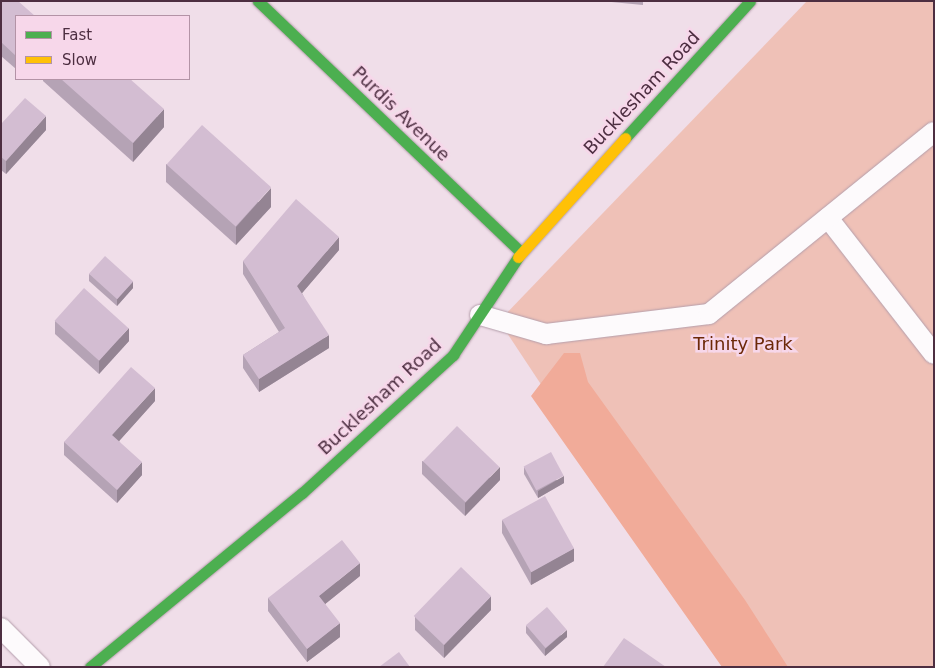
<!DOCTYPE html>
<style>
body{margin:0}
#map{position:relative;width:935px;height:668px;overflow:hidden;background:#f0dee9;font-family:"DejaVu Sans",sans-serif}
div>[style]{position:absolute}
.green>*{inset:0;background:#efc1b7}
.forest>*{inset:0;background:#f1ab99}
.roads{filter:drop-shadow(0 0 1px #b49eab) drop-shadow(0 0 1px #b49eab)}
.lane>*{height:20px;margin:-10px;padding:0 10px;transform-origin:10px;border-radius:10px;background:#fdfafc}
.fast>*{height:11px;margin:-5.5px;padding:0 5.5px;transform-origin:5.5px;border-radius:5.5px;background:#4caf50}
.slow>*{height:11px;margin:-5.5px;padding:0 5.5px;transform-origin:5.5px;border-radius:5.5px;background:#ffc107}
.wall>*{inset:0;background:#b5a3b5}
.shaded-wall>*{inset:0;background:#948493}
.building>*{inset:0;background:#d3bdd2;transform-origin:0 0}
span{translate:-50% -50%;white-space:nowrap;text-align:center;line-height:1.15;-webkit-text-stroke:5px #f7d7ea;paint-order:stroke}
.street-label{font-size:18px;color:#4d2e41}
.park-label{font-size:18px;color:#6c2807}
.frame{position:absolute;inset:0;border:2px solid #4d2e41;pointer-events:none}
.legend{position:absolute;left:15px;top:15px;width:175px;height:65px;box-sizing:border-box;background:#f7d7ea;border:1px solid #b393a6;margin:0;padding:6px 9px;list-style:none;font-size:15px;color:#4d2e41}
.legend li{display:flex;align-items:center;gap:10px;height:25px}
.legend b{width:25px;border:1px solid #b393a6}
</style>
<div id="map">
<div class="green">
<div style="clip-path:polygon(807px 1px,934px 1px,934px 667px,728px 667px,499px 321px)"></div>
</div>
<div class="forest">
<div style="clip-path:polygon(564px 353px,580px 353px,588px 382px,745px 600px,788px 667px,722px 667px,531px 396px)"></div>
</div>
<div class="roads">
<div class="lane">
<div style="left:828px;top:218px;width:172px;rotate:52.1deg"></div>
<div style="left:480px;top:315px;width:69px;rotate:16.1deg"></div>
<div style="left:546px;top:334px;width:164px;rotate:-7deg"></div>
<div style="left:709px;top:314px;width:289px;rotate:-39deg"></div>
<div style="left:1px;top:628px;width:55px;rotate:45deg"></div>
</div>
<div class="fast">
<div style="left:258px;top:1px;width:364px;rotate:43.7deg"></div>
<div style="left:625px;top:138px;width:185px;rotate:-47.6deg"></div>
<div style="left:90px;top:667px;width:274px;rotate:-39.4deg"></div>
<div style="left:302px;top:493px;width:205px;rotate:-42.4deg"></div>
<div style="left:453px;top:355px;width:118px;rotate:-56.4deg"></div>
</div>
<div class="slow">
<div style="left:518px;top:257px;width:160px;rotate:-48deg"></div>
</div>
</div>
<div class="wall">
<div style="clip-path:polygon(1px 1px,16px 16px,16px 69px,1px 56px)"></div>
<div style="clip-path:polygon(601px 1px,643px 1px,643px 5px)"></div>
<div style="clip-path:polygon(43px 79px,130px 79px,164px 127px,133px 162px,43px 81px)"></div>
<div style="clip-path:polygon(1px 124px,46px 130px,6px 174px,1px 170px)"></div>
<div style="clip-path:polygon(166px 164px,271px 207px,236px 245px,166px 182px)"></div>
<div style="clip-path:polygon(339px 250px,302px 293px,329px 348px,259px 392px,243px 368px,243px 355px,279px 332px,243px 274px,243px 261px)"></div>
<div style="clip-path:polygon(89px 274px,133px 288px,117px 306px,89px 281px)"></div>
<div style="clip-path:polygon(55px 321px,129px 341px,99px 374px,55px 334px)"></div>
<div style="clip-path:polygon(155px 401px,119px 441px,142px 475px,117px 503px,64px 455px,64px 442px)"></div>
<div style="clip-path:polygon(422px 461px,500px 480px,465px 516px,422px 474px)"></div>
<div style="clip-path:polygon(524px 467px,564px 483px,538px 498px,524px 474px)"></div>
<div style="clip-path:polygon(502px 520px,574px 561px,531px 585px,502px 533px)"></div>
<div style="clip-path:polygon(360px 576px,325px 604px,340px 637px,307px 662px,268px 611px,268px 598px)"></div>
<div style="clip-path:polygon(491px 610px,444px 658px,415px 630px,415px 617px)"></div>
<div style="clip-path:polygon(526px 626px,567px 637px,545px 656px,526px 633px)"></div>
</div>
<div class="shaded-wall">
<div style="clip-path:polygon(164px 109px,164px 127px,133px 162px,133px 143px)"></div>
<div style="clip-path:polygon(46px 116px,46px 130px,6px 174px,6px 161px)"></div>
<div style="clip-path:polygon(271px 188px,271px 207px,236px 245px,236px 227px)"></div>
<div style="clip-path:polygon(339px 237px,339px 250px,297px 299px,297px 286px)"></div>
<div style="clip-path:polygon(133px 281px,133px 288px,117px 306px,117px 299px)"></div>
<div style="clip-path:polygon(129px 328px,129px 341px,99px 374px,99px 360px)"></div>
<div style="clip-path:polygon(329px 335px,329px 348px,259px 392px,259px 379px)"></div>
<div style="clip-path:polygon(155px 388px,155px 401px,112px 449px,112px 435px)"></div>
<div style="clip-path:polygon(142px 462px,142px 475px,117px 503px,117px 490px)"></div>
<div style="clip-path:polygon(500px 467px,500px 480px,465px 516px,465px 503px)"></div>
<div style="clip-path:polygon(564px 476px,564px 483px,538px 498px,538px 491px)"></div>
<div style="clip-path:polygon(574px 548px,574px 561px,531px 585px,531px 572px)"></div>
<div style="clip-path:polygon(360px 563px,360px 576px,319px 609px,319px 596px)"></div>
<div style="clip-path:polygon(491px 596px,491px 610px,444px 658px,444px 645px)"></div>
<div style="clip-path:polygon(340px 623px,340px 637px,307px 662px,307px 649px)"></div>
<div style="clip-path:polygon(567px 630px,567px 637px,545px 656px,545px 649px)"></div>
</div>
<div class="building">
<div style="clip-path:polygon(1px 1px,18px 1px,35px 16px,16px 16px,16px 56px,1px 42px)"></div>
<div style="clip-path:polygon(61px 79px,130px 79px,164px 109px,133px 143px)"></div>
<div style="clip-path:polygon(25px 98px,46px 116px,6px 161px,1px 157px,1px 124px)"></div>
<div style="left:202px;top:125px;width:93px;height:53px;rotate:42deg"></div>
<div style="clip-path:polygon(296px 199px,339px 237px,297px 286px,329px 335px,259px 379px,243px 355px,285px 328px,243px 261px)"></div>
<div style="left:105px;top:256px;width:38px;height:24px;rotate:42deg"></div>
<div style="left:84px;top:288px;width:60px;height:44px;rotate:42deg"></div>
<div style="clip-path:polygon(131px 367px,155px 388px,112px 435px,142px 462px,117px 490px,64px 442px)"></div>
<div style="left:457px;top:426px;width:59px;height:49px;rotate:44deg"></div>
<div style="left:551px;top:452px;width:27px;height:31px;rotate:62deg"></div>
<div style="left:545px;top:496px;width:60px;height:49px;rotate:61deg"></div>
<div style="clip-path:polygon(342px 540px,360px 563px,319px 596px,340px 623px,307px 649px,268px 598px)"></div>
<div style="left:461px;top:567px;width:42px;height:68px;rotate:44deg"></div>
<div style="left:547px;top:607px;width:30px;height:28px;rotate:49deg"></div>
<div style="clip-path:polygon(624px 638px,666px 667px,603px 667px)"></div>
<div style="clip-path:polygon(399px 652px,410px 667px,379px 667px)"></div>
</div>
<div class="street-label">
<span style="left:642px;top:93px;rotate:-47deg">Bucklesham Road</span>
<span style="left:401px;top:114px;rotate:44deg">Purdis Avenue</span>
<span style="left:380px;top:397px;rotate:-43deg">Bucklesham Road</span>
</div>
<div class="park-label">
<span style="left:743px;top:344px">Trinity Park</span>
</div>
<div class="frame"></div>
<ul class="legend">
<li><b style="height:6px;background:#4caf50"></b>Fast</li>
<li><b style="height:6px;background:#ffc107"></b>Slow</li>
</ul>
</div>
